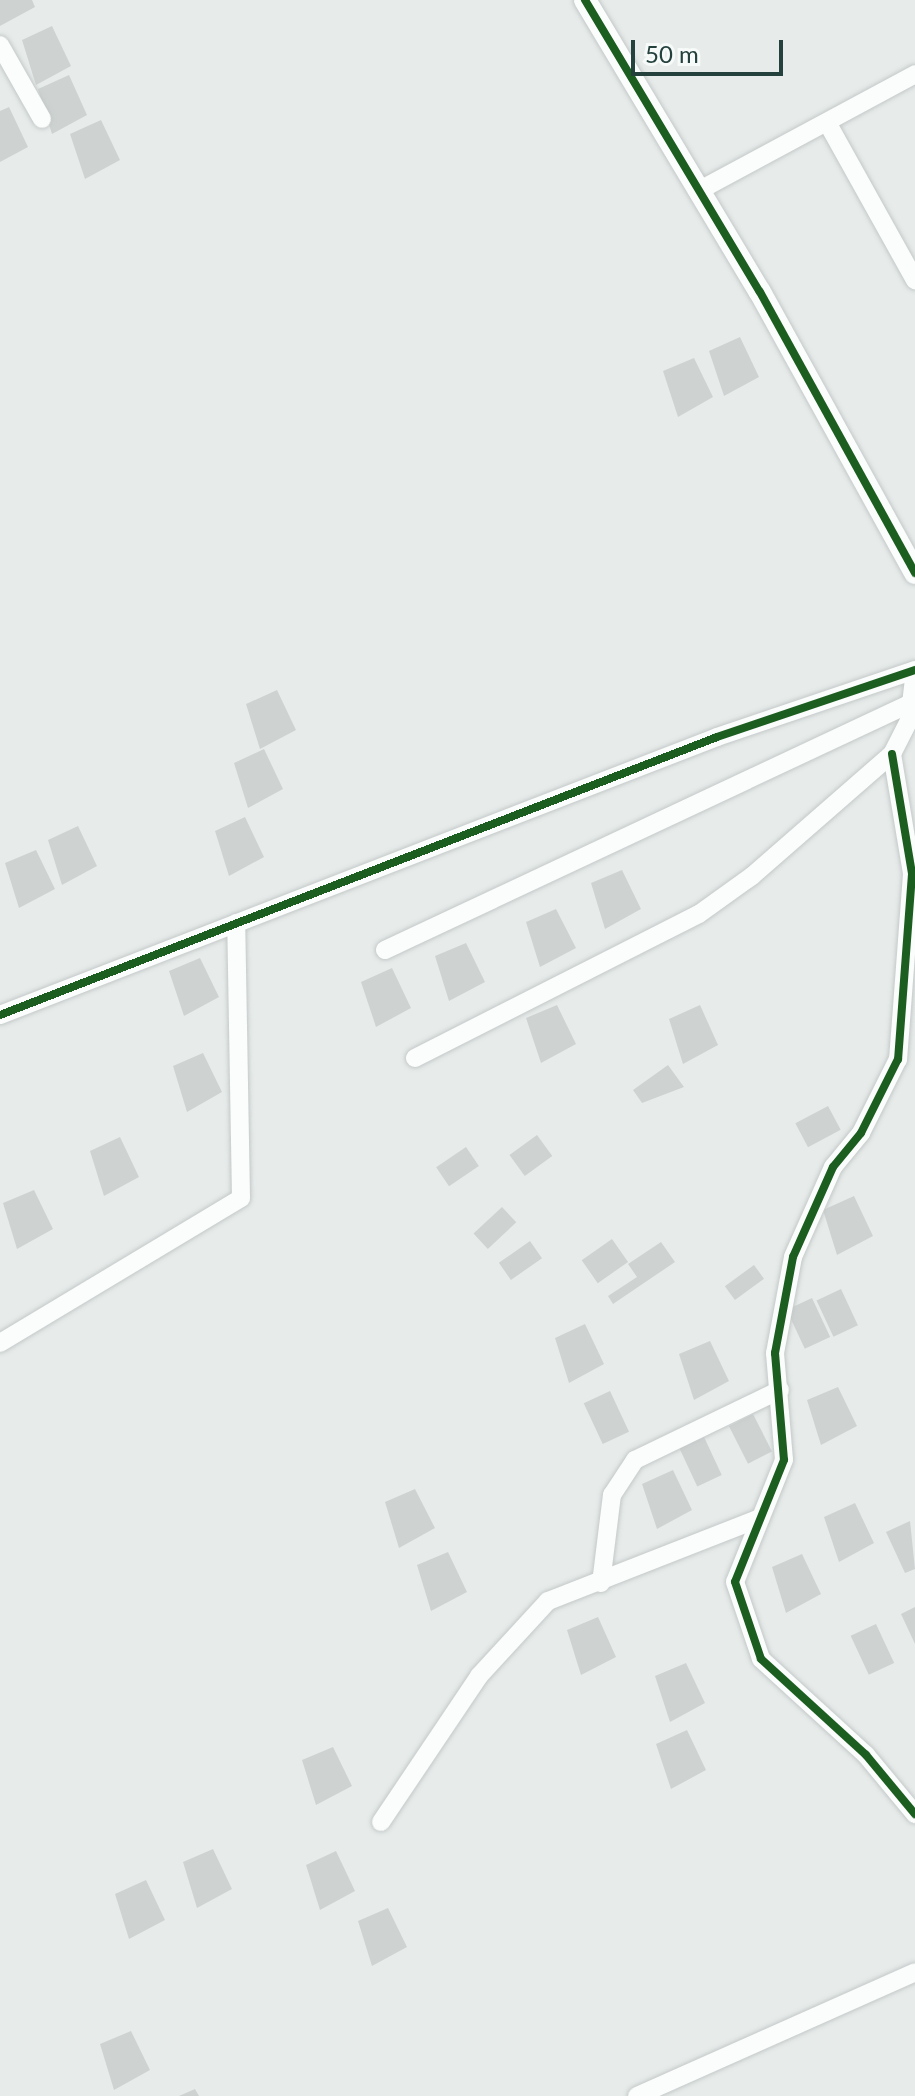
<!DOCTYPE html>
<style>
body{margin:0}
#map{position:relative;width:915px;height:2096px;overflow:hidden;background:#e7eceb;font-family:Lato,sans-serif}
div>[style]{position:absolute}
.building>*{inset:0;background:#ced3d2;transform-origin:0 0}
.roads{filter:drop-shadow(0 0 2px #c4c9c8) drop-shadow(0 0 2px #c4c9c8)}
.minor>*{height:18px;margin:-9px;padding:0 9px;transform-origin:9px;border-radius:9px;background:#fbfcfc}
.tertiary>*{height:22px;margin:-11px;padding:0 11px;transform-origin:11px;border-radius:11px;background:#fbfcfc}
.cycleway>*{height:8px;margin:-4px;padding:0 4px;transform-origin:4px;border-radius:4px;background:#1b5e20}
span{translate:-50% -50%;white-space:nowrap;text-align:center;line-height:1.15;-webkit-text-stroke:8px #f6faf9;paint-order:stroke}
.scale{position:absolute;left:631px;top:40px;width:152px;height:36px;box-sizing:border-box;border:4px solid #24413d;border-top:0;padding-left:10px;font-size:24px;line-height:28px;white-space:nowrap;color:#24413d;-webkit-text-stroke:6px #f6faf9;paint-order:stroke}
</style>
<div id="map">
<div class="building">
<div style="clip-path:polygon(0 0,32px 0,35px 7px,0 26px)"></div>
<div style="clip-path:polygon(52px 26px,71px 66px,36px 85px,22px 40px)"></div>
<div style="clip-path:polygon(69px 75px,87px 115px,52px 134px,38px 89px)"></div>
<div style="clip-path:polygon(9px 107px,28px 147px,0 162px,0 111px)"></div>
<div style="clip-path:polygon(101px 120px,120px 160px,85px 179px,70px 134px)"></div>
<div style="clip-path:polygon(740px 337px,759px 377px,724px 396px,709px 351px)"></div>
<div style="clip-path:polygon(694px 358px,713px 397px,678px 417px,663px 371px)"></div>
<div style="clip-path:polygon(277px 690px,296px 730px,260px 749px,246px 704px)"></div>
<div style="clip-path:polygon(264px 749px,283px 789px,248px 808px,234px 763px)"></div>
<div style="clip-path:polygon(245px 817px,264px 857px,229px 876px,215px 831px)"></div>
<div style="clip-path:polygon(78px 826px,97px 866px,62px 885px,48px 840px)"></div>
<div style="clip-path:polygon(36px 850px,55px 889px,19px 908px,5px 863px)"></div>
<div style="clip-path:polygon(622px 870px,641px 909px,605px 929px,591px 883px)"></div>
<div style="clip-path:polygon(556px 909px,576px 948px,540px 967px,526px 922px)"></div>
<div style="clip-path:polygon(466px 943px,485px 982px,449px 1001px,435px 956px)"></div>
<div style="clip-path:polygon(200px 958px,219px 997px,184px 1016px,169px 971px)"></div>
<div style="clip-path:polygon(392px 968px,411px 1008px,376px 1027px,361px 982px)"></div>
<div style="clip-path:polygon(557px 1005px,576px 1044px,541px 1063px,526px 1018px)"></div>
<div style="clip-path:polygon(700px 1005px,718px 1045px,683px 1064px,669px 1019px)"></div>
<div style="clip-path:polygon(203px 1053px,222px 1092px,187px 1112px,173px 1066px)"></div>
<div style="clip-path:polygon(668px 1065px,684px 1087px,642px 1103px,633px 1090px)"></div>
<div style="left:828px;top:1106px;width:27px;height:37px;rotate:62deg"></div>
<div style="left:537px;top:1135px;width:26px;height:34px;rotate:54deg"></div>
<div style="clip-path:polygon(120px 1137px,139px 1177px,104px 1196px,90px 1151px)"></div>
<div style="left:466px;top:1147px;width:23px;height:36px;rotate:56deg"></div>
<div style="clip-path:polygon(34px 1190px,53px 1229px,17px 1249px,3px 1203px)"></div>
<div style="clip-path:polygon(854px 1196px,873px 1236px,837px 1255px,823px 1210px)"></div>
<div style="left:502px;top:1207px;width:21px;height:39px;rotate:47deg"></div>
<div style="left:612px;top:1239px;width:28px;height:37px;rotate:55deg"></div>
<div style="left:530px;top:1241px;width:21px;height:38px;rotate:55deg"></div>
<div style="clip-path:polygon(661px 1242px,675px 1262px,613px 1304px,608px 1296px,637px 1277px,628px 1264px)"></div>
<div style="left:754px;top:1265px;width:17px;height:36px;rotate:54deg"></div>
<div style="left:841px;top:1289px;width:40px;height:27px;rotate:65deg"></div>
<div style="left:812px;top:1298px;width:43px;height:28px;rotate:65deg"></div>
<div style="clip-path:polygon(585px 1324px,604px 1364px,569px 1383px,555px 1338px)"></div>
<div style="clip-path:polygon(710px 1341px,729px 1381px,694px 1400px,679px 1354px)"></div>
<div style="clip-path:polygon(838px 1387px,857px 1426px,821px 1445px,807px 1400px)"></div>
<div style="left:610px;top:1391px;width:45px;height:29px;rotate:65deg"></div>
<div style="left:753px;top:1414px;width:42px;height:27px;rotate:63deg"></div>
<div style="left:704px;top:1437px;width:42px;height:27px;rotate:65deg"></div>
<div style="clip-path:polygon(673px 1470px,692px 1510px,657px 1529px,642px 1484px)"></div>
<div style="clip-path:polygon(415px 1489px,435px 1528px,399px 1548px,385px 1502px)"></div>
<div style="clip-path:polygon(855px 1503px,874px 1543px,839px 1562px,824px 1517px)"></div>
<div style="clip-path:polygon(910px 1521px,915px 1569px,905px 1573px,886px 1532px)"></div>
<div style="clip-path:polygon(448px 1552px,467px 1592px,431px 1611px,417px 1565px)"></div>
<div style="clip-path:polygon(802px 1554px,821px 1594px,786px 1613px,772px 1567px)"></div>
<div style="clip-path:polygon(915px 1607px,915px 1644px,901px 1614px)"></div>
<div style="clip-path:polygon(598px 1617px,616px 1657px,581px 1675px,567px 1630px)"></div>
<div style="left:876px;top:1624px;width:43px;height:28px;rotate:65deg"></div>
<div style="clip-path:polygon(686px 1663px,705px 1703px,670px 1722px,655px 1676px)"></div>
<div style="clip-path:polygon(687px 1730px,706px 1770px,671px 1789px,656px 1744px)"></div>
<div style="clip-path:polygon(333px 1747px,352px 1786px,316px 1805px,302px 1760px)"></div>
<div style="clip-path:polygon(213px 1849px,232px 1889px,197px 1908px,183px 1862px)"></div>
<div style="clip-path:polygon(336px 1851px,355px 1891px,320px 1910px,306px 1865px)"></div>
<div style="clip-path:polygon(146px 1880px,165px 1920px,129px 1939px,115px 1894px)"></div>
<div style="clip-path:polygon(388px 1908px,407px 1947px,372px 1966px,358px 1921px)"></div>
<div style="clip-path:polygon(131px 2031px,150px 2070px,114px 2090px,100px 2044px)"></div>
<div style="clip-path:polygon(195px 2089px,199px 2096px,179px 2096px)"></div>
</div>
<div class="roads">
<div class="minor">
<div style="left:0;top:45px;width:85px;rotate:60.4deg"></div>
<div style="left:828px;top:124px;width:179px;rotate:60.9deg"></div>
<div style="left:700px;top:190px;width:244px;rotate:-28.3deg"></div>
<div style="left:892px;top:754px;width:122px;rotate:80.5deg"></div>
<div style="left:912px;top:874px;width:186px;rotate:94.3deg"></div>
<div style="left:898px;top:1059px;width:83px;rotate:116.6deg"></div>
<div style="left:861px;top:1133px;width:44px;rotate:129.5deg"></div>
<div style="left:833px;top:1167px;width:98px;rotate:114deg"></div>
<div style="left:793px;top:1257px;width:98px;rotate:100.6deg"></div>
<div style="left:775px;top:1353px;width:107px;rotate:85.2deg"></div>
<div style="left:784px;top:1460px;width:131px;rotate:111.9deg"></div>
<div style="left:735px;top:1582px;width:81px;rotate:71.3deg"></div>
<div style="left:761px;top:1659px;width:142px;rotate:42.4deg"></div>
<div style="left:866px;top:1755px;width:77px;rotate:50.3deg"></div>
<div style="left:385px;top:950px;width:581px;rotate:-25.15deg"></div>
<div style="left:0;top:1015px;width:769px;rotate:-21.19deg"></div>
<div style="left:717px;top:737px;width:209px;rotate:-18.7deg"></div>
<div style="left:415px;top:1058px;width:318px;rotate:-26.9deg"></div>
<div style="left:699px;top:914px;width:65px;rotate:-35.6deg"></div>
<div style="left:752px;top:876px;width:186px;rotate:-41.1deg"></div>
<div style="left:892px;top:754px;width:37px;rotate:-63deg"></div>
<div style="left:909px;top:721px;width:51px;rotate:-83.3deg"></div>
<div style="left:0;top:1343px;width:281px;rotate:-31deg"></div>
<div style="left:241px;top:1198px;width:275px;rotate:-91deg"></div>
<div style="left:601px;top:1583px;width:89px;rotate:-82.9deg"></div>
<div style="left:612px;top:1495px;width:42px;rotate:-56.7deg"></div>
<div style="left:635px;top:1460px;width:161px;rotate:-25.8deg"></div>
<div style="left:381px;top:1822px;width:176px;rotate:-56.1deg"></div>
<div style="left:479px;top:1676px;width:102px;rotate:-47.4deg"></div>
<div style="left:548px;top:1601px;width:228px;rotate:-21.4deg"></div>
<div style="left:637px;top:2096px;width:304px;rotate:-24deg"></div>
</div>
<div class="tertiary">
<div style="left:585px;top:0;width:340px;rotate:59.1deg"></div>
<div style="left:760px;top:292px;width:321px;rotate:61.1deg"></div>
</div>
</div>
<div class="cycleway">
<div style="left:585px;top:0;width:340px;rotate:59.1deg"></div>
<div style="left:760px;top:292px;width:321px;rotate:61.1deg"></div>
<div style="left:892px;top:754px;width:122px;rotate:80.5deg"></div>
<div style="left:912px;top:874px;width:186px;rotate:94.3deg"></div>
<div style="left:898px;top:1059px;width:83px;rotate:116.6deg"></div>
<div style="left:861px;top:1133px;width:44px;rotate:129.5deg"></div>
<div style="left:833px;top:1167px;width:98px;rotate:114deg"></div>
<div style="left:793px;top:1257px;width:98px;rotate:100.6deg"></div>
<div style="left:775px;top:1353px;width:107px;rotate:85.2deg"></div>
<div style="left:784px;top:1460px;width:131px;rotate:111.9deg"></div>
<div style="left:735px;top:1582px;width:81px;rotate:71.3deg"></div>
<div style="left:761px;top:1659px;width:142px;rotate:42.4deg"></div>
<div style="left:866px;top:1755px;width:77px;rotate:50.3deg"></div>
<div style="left:0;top:1015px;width:769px;rotate:-21.19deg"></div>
<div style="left:717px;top:737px;width:209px;rotate:-18.7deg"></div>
</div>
<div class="scale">50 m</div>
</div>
